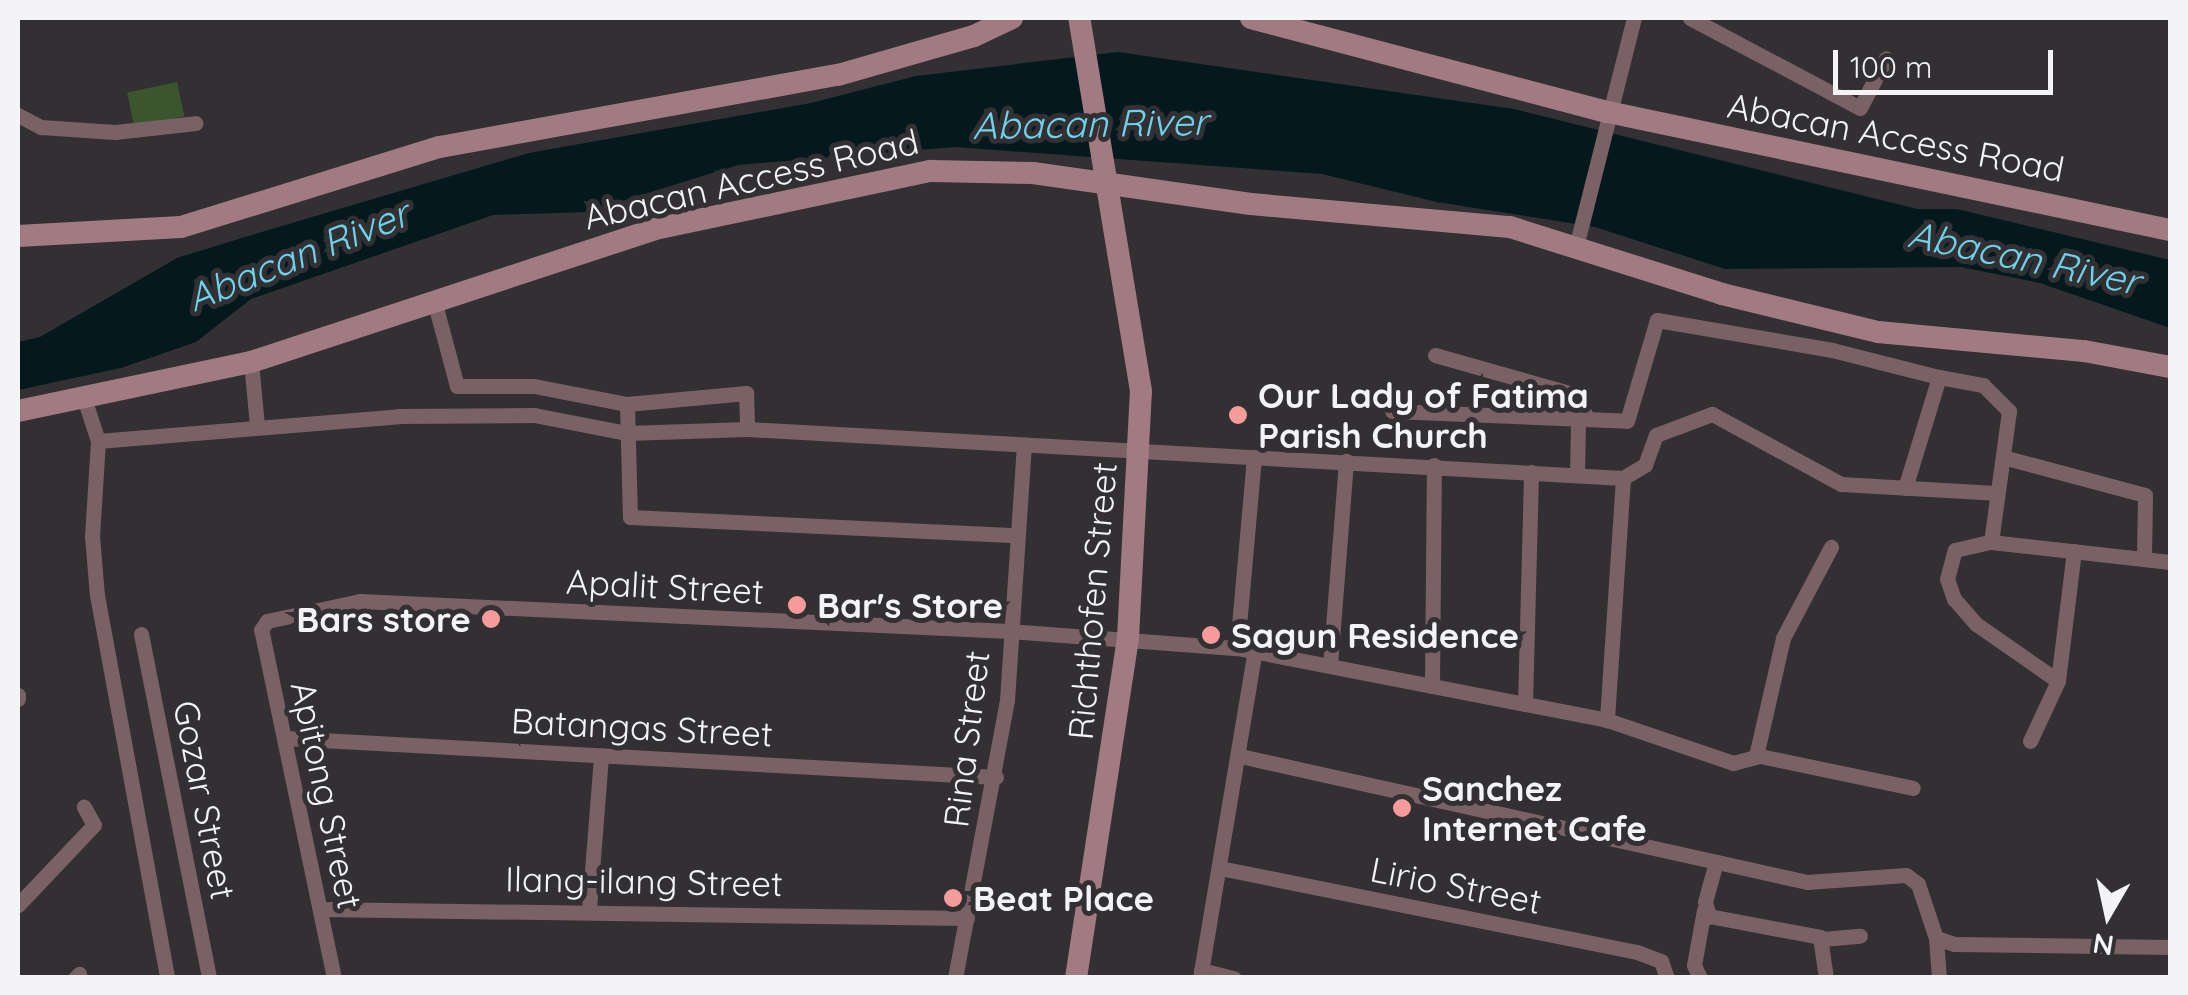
<!DOCTYPE html>
<style>
body{margin:0}
#map{position:relative;width:2188px;height:995px;overflow:hidden;background:#323033;font-family:Quicksand,sans-serif}
div>[style]{position:absolute}
.green>*{inset:0;background:#3b562f;transform-origin:0 0}
.water>*{inset:0;background:#04191e}
.street>*{height:15px;margin:-7.5px;padding:0 7.5px;transform-origin:7.5px;border-radius:7.5px;background:#7a6165}
.secondary>*{height:22px;margin:-11px;padding:0 11px;transform-origin:11px;border-radius:11px;background:#a27b82}
.dots>*{width:28px;height:28px;translate:-50% -50%;box-sizing:border-box;border:5px solid #323033;border-radius:50%}
span{translate:-50% -50%;white-space:nowrap;text-align:center;line-height:1.15;-webkit-text-stroke:10px #323033;paint-order:stroke}
.street-label{font-size:35px;color:#f4f3f5}
.poi-label{font-size:35px;color:#f4f3f5;font-weight:700}
.left{translate:0 -50%;text-align:left}
.right{translate:-100% -50%;text-align:right}
.water-label{font-size:38px;color:#6bd3ec;font-style:italic}
.frame{position:absolute;inset:0;border:20px solid #f4f3f5;pointer-events:none}
.north{position:absolute;left:2058px;top:865px;width:100px;height:100px;-webkit-text-stroke:8px #323033;paint-order:stroke;rotate:189deg;font-size:28px;font-weight:700;line-height:40px;text-align:center;color:#f4f3f5}
.north::after{content:'';display:block;margin:auto;width:35px;height:45px;background:#f4f3f5;clip-path:polygon(50% 0,100% 100%,50% 72%,0 100%)}
.scale{position:absolute;left:1833px;top:50px;width:220px;height:45px;box-sizing:border-box;border:5px solid #f4f3f5;border-top:0;padding-left:12px;font-size:30px;line-height:35px;white-space:nowrap;color:#f4f3f5;-webkit-text-stroke:8px #323033;paint-order:stroke}
</style>
<div id="map">
<div class="green">
<div style="left:177px;top:82px;width:35px;height:51px;rotate:78deg"></div>
</div>
<div class="water">
<div style="clip-path:polygon(1118px 52px,1514px 109px,1917px 209px,1957px 209px,2170px 260px,2170px 328px,2040px 283px,1961px 267px,1725px 269px,1595px 227px,1437px 202px,1322px 174px,955px 147px,738px 165px,587px 212px,493px 215px,251px 299px,196px 342px,121px 368px,18px 390px,18px 342px,40px 337px,177px 258px,245px 237px,529px 153px,811px 103px,916px 76px)"></div>
</div>
<div class="street">
<div style="left:1690px;top:18px;width:192px;rotate:27.9deg"></div>
<div style="left:1860px;top:108px;width:56px;rotate:-62.5deg"></div>
<div style="left:18px;top:115px;width:26px;rotate:28deg"></div>
<div style="left:41px;top:127px;width:74px;rotate:3.9deg"></div>
<div style="left:115px;top:132px;width:81px;rotate:-6.3deg"></div>
<div style="left:1577px;top:243px;width:232px;rotate:-75.8deg"></div>
<div style="left:435px;top:304px;width:85px;rotate:75deg"></div>
<div style="left:457px;top:386px;width:77px"></div>
<div style="left:534px;top:386px;width:95px;rotate:11deg"></div>
<div style="left:627px;top:404px;width:113px;rotate:88.5deg"></div>
<div style="left:630px;top:517px;width:386px;rotate:2.7deg"></div>
<div style="left:1435px;top:355px;width:143px;rotate:15.8deg"></div>
<div style="left:1573px;top:394px;width:26px;rotate:59deg"></div>
<div style="left:251px;top:362px;width:63px;rotate:84.6deg"></div>
<div style="left:1939px;top:377px;width:45px;rotate:10.3deg"></div>
<div style="left:1983px;top:385px;width:37px;rotate:45deg"></div>
<div style="left:2009px;top:411px;width:132px;rotate:97.8deg"></div>
<div style="left:83px;top:395px;width:48px;rotate:71.9deg"></div>
<div style="left:98px;top:441px;width:95px;rotate:93.6deg"></div>
<div style="left:92px;top:536px;width:59px;rotate:85.2deg"></div>
<div style="left:97px;top:595px;width:389px;rotate:79.6deg"></div>
<div style="left:627px;top:404px;width:120px;rotate:-5.3deg"></div>
<div style="left:746px;top:393px;width:36px;rotate:88deg"></div>
<div style="left:1392px;top:411px;width:235px;rotate:2.4deg"></div>
<div style="left:1627px;top:421px;width:105px;rotate:-73.5deg"></div>
<div style="left:1657px;top:320px;width:178px;rotate:9.7deg"></div>
<div style="left:1832px;top:350px;width:110px;rotate:14.2deg"></div>
<div style="left:1939px;top:377px;width:116px;rotate:107deg"></div>
<div style="left:98px;top:441px;width:302px;rotate:-4.7deg"></div>
<div style="left:399px;top:416px;width:135px;rotate:-0.4deg"></div>
<div style="left:534px;top:415px;width:95px;rotate:11deg"></div>
<div style="left:627px;top:433px;width:120px;rotate:-1.9deg"></div>
<div style="left:747px;top:429px;width:877px;rotate:3.2deg"></div>
<div style="left:1623px;top:478px;width:243px;rotate:93.8deg"></div>
<div style="left:2003px;top:457px;width:147px;rotate:15deg"></div>
<div style="left:2145px;top:495px;width:64px;rotate:90.9deg"></div>
<div style="left:1577px;top:474px;width:51px;rotate:-88.9deg"></div>
<div style="left:1623px;top:478px;width:26px;rotate:-31deg"></div>
<div style="left:1645px;top:465px;width:32px;rotate:-70deg"></div>
<div style="left:1656px;top:435px;width:60px;rotate:-20.6deg"></div>
<div style="left:1712px;top:414px;width:147px;rotate:28.5deg"></div>
<div style="left:1841px;top:484px;width:154px;rotate:3.3deg"></div>
<div style="left:141px;top:634px;width:351px;rotate:78.8deg"></div>
<div style="left:1237px;top:648px;width:192px;rotate:-84.9deg"></div>
<div style="left:1330px;top:665px;width:205px;rotate:-85.5deg"></div>
<div style="left:2058px;top:681px;width:131px;rotate:-83deg"></div>
<div style="left:1432px;top:686px;width:221px;rotate:-89.5deg"></div>
<div style="left:18px;top:695px;width:4px;rotate:90deg"></div>
<div style="left:1525px;top:704px;width:232px;rotate:-88.5deg"></div>
<div style="left:285px;top:738px;width:712px;rotate:3.14deg"></div>
<div style="left:2030px;top:741px;width:66px;rotate:-65deg"></div>
<div style="left:2058px;top:681px;width:100px;rotate:-145.2deg"></div>
<div style="left:1976px;top:624px;width:33px;rotate:-131deg"></div>
<div style="left:1954px;top:599px;width:21px;rotate:-109deg"></div>
<div style="left:1947px;top:579px;width:30px;rotate:-75deg"></div>
<div style="left:1955px;top:550px;width:37px;rotate:-13deg"></div>
<div style="left:1991px;top:542px;width:180px;rotate:6.4deg"></div>
<div style="left:1240px;top:756px;width:581px;rotate:12.53deg"></div>
<div style="left:1807px;top:882px;width:99px;rotate:-4deg"></div>
<div style="left:1906px;top:875px;width:15px;rotate:37deg"></div>
<div style="left:1918px;top:884px;width:57px;rotate:71.6deg"></div>
<div style="left:1936px;top:938px;width:19px;rotate:18deg"></div>
<div style="left:1954px;top:944px;width:216px;rotate:0.8deg"></div>
<div style="left:1756px;top:756px;width:121px;rotate:-77.1deg"></div>
<div style="left:1783px;top:638px;width:103px;rotate:-62.2deg"></div>
<div style="left:1716px;top:862px;width:41px;rotate:105.4deg"></div>
<div style="left:1705px;top:902px;width:15px;rotate:74deg"></div>
<div style="left:1709px;top:916px;width:113px;rotate:10.7deg"></div>
<div style="left:1820px;top:937px;width:41px;rotate:81.7deg"></div>
<div style="left:1220px;top:868px;width:425px;rotate:11.4deg"></div>
<div style="left:1637px;top:952px;width:26px;rotate:21deg"></div>
<div style="left:1661px;top:961px;width:18px;rotate:71deg"></div>
<div style="left:18px;top:905px;width:110px;rotate:-46.5deg"></div>
<div style="left:94px;top:825px;width:21px;rotate:-119deg"></div>
<div style="left:320px;top:909px;width:647px;rotate:0.8deg"></div>
<div style="left:589px;top:909px;width:154px;rotate:-85.5deg"></div>
<div style="left:1936px;top:938px;width:40px;rotate:85.7deg"></div>
<div style="left:1822px;top:939px;width:38px;rotate:-5deg"></div>
<div style="left:1201px;top:970px;width:34px;rotate:14deg"></div>
<div style="left:75px;top:978px;width:6px;rotate:-45deg"></div>
<div style="left:334px;top:978px;width:356px;rotate:-101.8deg"></div>
<div style="left:261px;top:630px;width:11px;rotate:-56deg"></div>
<div style="left:267px;top:621px;width:95px;rotate:-12.1deg"></div>
<div style="left:360px;top:601px;width:650px;rotate:2.65deg"></div>
<div style="left:1009px;top:631px;width:229px;rotate:4.3deg"></div>
<div style="left:1237px;top:648px;width:377px;rotate:11deg"></div>
<div style="left:1607px;top:720px;width:133px;rotate:18.8deg"></div>
<div style="left:1733px;top:763px;width:28px;rotate:-15deg"></div>
<div style="left:1760px;top:756px;width:156px;rotate:11.8deg"></div>
<div style="left:955px;top:978px;width:283px;rotate:-79.4deg"></div>
<div style="left:1007px;top:700px;width:256px;rotate:-86.2deg"></div>
<div style="left:1200px;top:978px;width:332px;rotate:-80.5deg"></div>
<div style="left:1700px;top:978px;width:14px;rotate:-115deg"></div>
<div style="left:1694px;top:965px;width:56px;rotate:-79.7deg"></div>
</div>
<div class="secondary">
<div style="left:1251px;top:18px;width:369px;rotate:14.8deg"></div>
<div style="left:1608px;top:112px;width:574px;rotate:11.86deg"></div>
<div style="left:18px;top:236px;width:163px;rotate:-3.2deg"></div>
<div style="left:181px;top:227px;width:271px;rotate:-17.2deg"></div>
<div style="left:440px;top:147px;width:404px;rotate:-10.3deg"></div>
<div style="left:838px;top:75px;width:141px;rotate:-16deg"></div>
<div style="left:974px;top:36px;width:42px;rotate:-25.3deg"></div>
<div style="left:18px;top:411px;width:238px;rotate:-11.9deg"></div>
<div style="left:251px;top:362px;width:425px;rotate:-18.2deg"></div>
<div style="left:655px;top:229px;width:282px;rotate:-11.9deg"></div>
<div style="left:931px;top:171px;width:102px;rotate:1.1deg"></div>
<div style="left:1033px;top:173px;width:220px;rotate:8.1deg"></div>
<div style="left:1251px;top:204px;width:260px;rotate:5.1deg"></div>
<div style="left:1510px;top:227px;width:222px;rotate:17.5deg"></div>
<div style="left:1722px;top:294px;width:161px;rotate:13.7deg"></div>
<div style="left:1878px;top:332px;width:207px;rotate:5.3deg"></div>
<div style="left:2084px;top:351px;width:87px;rotate:10.5deg"></div>
<div style="left:1076px;top:978px;width:344px;rotate:-81.3deg"></div>
<div style="left:1128px;top:638px;width:247px;rotate:-87deg"></div>
<div style="left:1141px;top:391px;width:378px;rotate:-99.4deg"></div>
</div>
<div class="dots">
<div style="left:1238px;top:415px;background:#f59b99"></div>
<div style="left:797px;top:605px;background:#f59b99"></div>
<div style="left:491px;top:619px;background:#f59b99"></div>
<div style="left:1211px;top:635px;background:#f59b99"></div>
<div style="left:1402px;top:808px;background:#f59b99"></div>
<div style="left:953px;top:898px;background:#f59b99"></div>
</div>
<div class="street-label">
<span style="left:1896px;top:137px;rotate:11deg">Abacan Access Road</span>
<span style="left:751px;top:179px;rotate:-13deg">Abacan Access Road</span>
<span style="left:665px;top:586px;rotate:3deg">Apalit Street</span>
<span style="left:1092px;top:601px;rotate:-85deg">Richthofen Street</span>
<span style="left:642px;top:727px;rotate:3deg">Batangas Street</span>
<span style="left:966px;top:739px;rotate:-83deg">Rina Street</span>
<span style="left:327px;top:795px;rotate:78deg">Apitong Street</span>
<span style="left:205px;top:800px;rotate:79deg">Gozar Street</span>
<span style="left:644px;top:881px;rotate:1deg">Ilang-ilang Street</span>
<span style="left:1456px;top:885px;rotate:11deg">Lirio Street</span>
</div>
<div class="poi-label">
<span class="left" style="left:1258px;top:415px">Our Lady of Fatima<br>Parish Church</span>
<span class="left" style="left:817px;top:605px">Bar's Store</span>
<span class="right" style="left:471px;top:619px">Bars store</span>
<span class="left" style="left:1231px;top:635px">Sagun Residence</span>
<span class="left" style="left:1422px;top:808px">Sanchez<br>Internet Cafe</span>
<span class="left" style="left:973px;top:898px">Beat Place</span>
</div>
<div class="water-label">
<span style="left:1090px;top:124px;rotate:-1deg">Abacan River</span>
<span style="left:298px;top:256px;rotate:-22deg">Abacan River</span>
<span style="left:2024px;top:258px;rotate:12deg">Abacan River</span>
</div>
<div class="frame"></div>
<div class="north">N</div>
<div class="scale">100 m</div>
</div>
